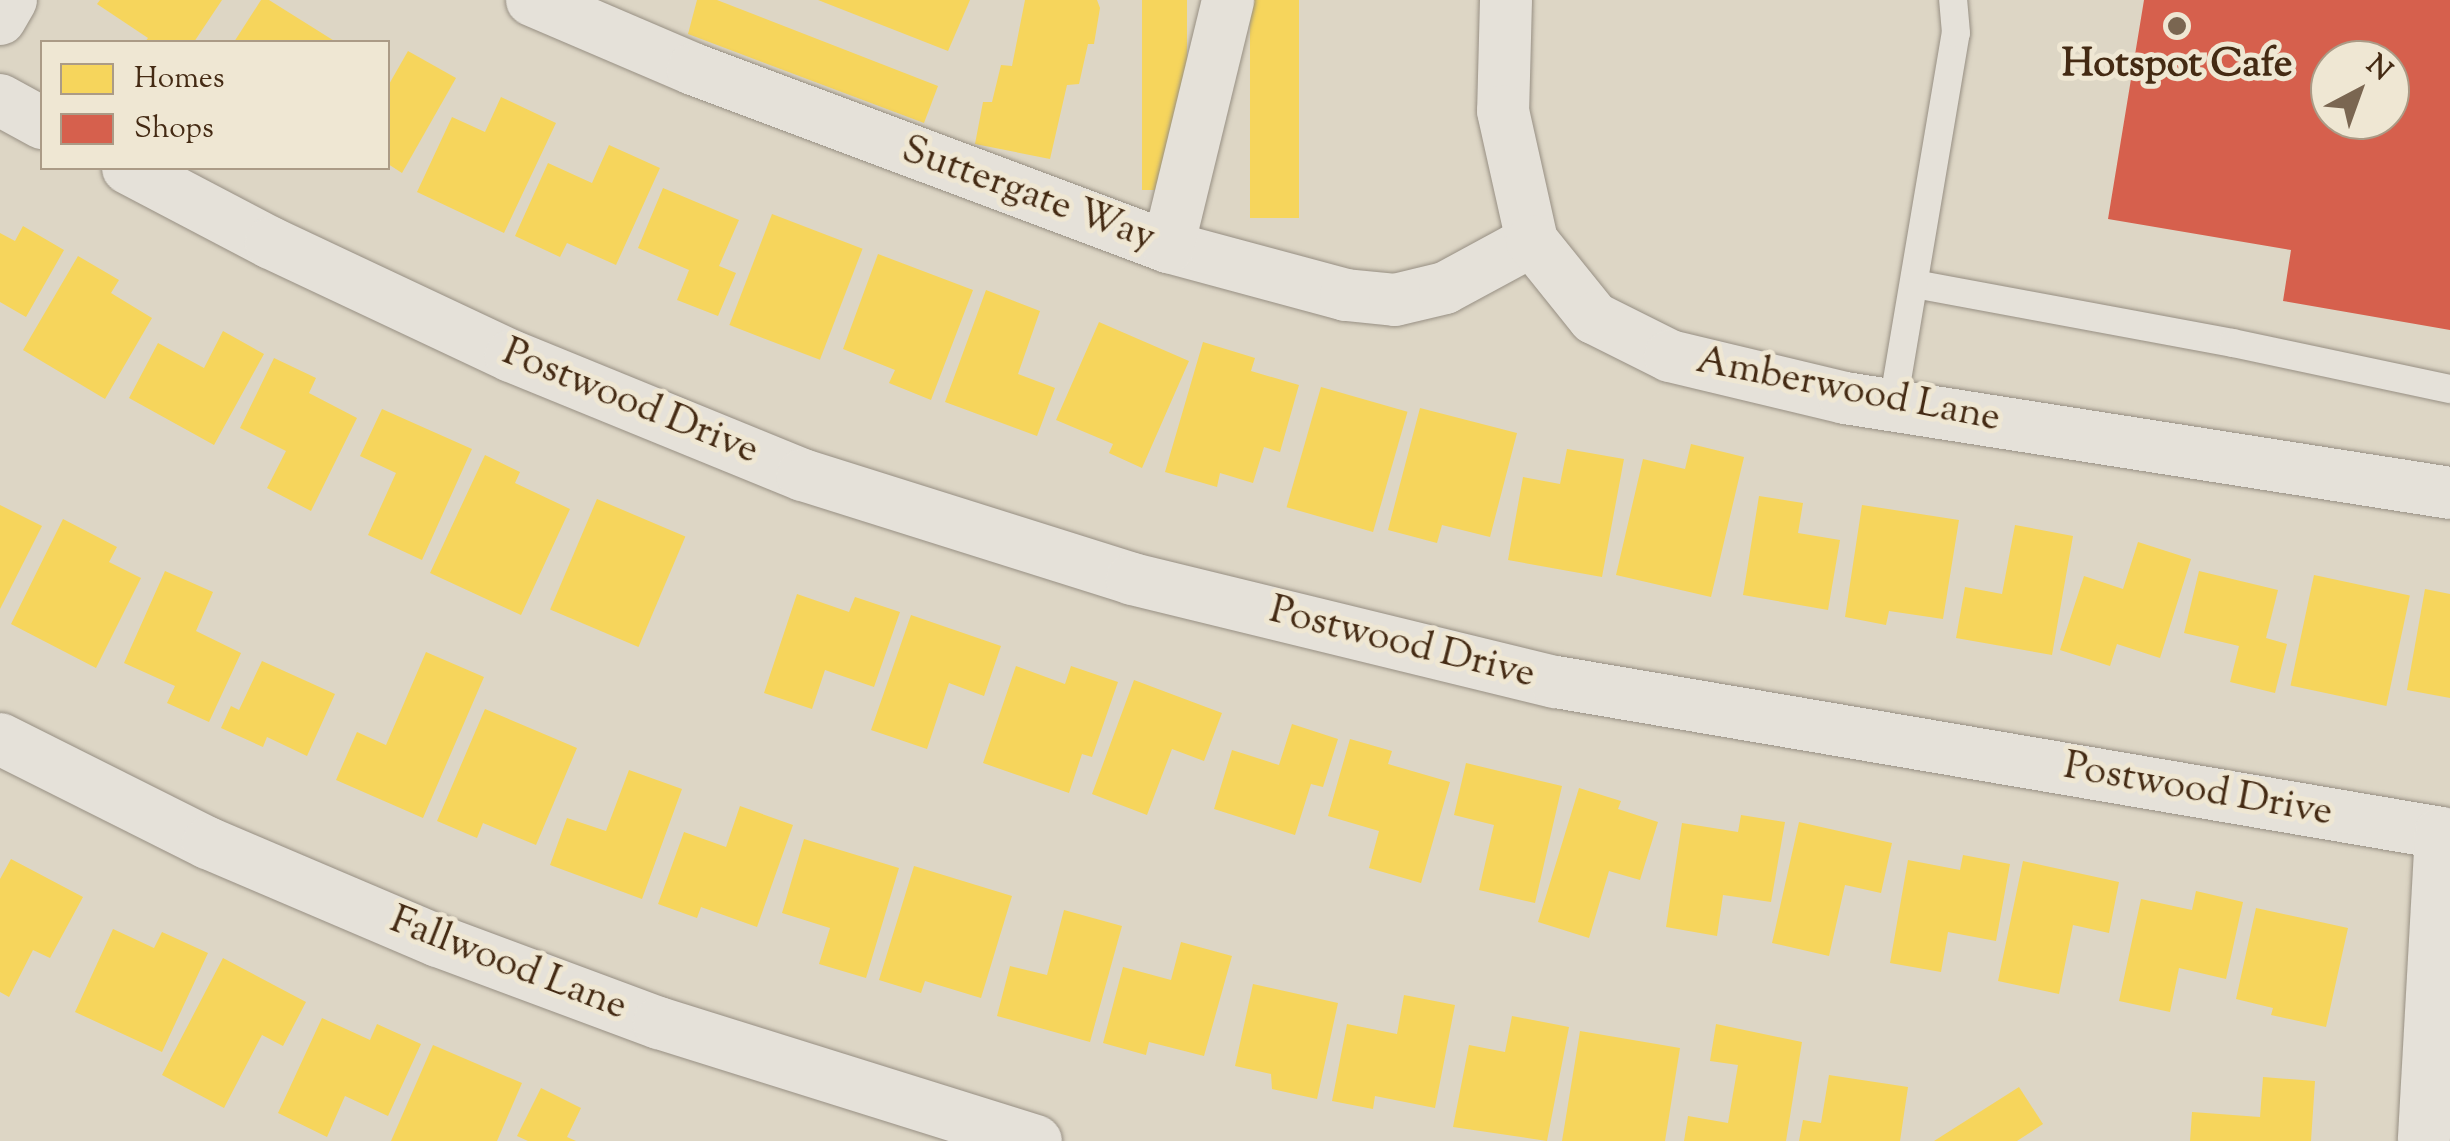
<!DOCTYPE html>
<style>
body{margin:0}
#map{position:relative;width:2450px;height:1141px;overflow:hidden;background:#ddd6c5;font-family:"Sorts Mill Goudy",serif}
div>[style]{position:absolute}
.homes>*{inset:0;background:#f6d55c;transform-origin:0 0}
.shops>*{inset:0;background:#d6604d}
.roads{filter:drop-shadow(0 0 2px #978f83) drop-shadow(0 0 2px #978f83)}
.lane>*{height:28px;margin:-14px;padding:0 14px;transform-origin:14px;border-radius:14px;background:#e5e1d9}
.street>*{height:52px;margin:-26px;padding:0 26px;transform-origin:26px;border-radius:26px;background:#e5e1d9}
.dots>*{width:28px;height:28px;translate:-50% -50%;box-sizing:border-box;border:5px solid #efe7d3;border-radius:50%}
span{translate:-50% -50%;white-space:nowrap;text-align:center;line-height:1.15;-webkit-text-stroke:10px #efe7d3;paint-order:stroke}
.poi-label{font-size:40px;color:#442a13;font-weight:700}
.street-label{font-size:40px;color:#442a13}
.legend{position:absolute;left:40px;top:40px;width:350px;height:130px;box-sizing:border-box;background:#efe7d3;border:2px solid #ab9b86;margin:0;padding:12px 18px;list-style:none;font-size:30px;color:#442a13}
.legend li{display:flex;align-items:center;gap:20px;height:50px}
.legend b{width:50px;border:2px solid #ab9b86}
.north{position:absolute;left:2310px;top:40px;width:100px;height:100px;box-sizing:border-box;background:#efe7d3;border:2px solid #ab9b86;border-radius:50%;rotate:41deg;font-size:28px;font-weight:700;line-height:40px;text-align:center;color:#442a13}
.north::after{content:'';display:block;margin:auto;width:35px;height:45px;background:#7a6651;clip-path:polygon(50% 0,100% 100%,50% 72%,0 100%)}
</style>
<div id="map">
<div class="homes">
<div style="clip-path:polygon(100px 0,222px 0,194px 42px,145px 42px,148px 38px,97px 4px)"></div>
<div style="clip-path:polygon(261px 0,269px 0,336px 42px,234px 42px)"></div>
<div style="clip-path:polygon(697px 0,717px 0,938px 86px,924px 123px,688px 34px)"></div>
<div style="clip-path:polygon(818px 0,970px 0,948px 51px)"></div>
<div style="clip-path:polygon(1025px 0,1097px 0,1100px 8px,1094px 44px,1088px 44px,1079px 84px,1067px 85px,1050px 159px,975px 144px,983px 102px,992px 102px,1001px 65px,1012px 66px)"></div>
<div style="left:1142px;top:0;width:45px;height:190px"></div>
<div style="left:1250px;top:0;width:49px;height:218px"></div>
<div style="clip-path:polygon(408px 51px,456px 78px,402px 173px,388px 164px,388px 86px)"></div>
<div style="clip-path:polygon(501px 97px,556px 123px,504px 233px,417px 192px,452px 117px,485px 132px)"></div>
<div style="clip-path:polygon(609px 145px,660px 168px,616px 265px,567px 243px,560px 257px,515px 236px,548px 163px,592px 183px)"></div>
<div style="clip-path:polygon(663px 188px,739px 220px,719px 266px,736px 273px,718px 316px,677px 300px,689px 270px,638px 248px)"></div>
<div style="left:772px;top:214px;width:97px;height:119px;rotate:21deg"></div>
<div style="clip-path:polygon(23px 226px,64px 250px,26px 317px,0 302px,0 233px,15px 241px)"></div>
<div style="clip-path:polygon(878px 254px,973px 290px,931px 400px,889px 383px,895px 370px,843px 349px)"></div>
<div style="clip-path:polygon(78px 256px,119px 280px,111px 293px,152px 318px,105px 399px,23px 350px)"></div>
<div style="clip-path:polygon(986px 290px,1040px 311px,1018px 374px,1055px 388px,1037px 436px,945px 402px)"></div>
<div style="clip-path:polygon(1099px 322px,1189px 361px,1142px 468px,1109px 453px,1113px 444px,1056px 420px)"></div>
<div style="clip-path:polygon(223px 331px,264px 354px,214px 445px,129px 398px,158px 343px,204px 368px)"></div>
<div style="clip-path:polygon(1203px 342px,1255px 358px,1251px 371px,1299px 385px,1280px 452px,1264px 447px,1253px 483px,1220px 473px,1217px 487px,1165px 472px)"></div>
<div style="clip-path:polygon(274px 358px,316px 378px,309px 393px,357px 418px,311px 511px,267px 488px,286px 451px,240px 428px)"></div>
<div style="left:1321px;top:387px;width:90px;height:125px;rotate:16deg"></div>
<div style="clip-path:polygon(1420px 408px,1517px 433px,1490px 537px,1442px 525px,1437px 543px,1388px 530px)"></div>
<div style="clip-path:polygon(382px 409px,472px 449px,422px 560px,368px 535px,396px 473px,360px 456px)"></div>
<div style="clip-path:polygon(1691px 444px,1744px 457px,1711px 597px,1616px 575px,1643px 459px,1685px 469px)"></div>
<div style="clip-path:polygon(1567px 449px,1624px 459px,1602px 577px,1508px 560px,1523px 477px,1560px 484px)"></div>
<div style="clip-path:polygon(485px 455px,520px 472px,515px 483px,570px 509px,521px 615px,430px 573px)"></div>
<div style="clip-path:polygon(1759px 496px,1803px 503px,1798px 533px,1840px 540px,1828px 610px,1743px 595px)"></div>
<div style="left:597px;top:499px;width:96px;height:120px;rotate:23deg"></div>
<div style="clip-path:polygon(0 505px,42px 526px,0 609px)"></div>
<div style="clip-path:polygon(1862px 505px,1959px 520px,1943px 619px,1889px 611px,1886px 625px,1845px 617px)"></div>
<div style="clip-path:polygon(63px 519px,117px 547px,109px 562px,141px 578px,96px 668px,11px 624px)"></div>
<div style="clip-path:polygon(2015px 525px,2073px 536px,2052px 655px,1956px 638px,1965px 587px,2002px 594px)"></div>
<div style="clip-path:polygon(2138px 542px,2191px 559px,2160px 658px,2117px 644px,2110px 666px,2060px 650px,2084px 576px,2123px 589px)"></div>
<div style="clip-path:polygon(165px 571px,213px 592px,196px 631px,241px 653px,209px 722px,167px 703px,175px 686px,124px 663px)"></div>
<div style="clip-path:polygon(2199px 571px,2278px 590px,2266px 638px,2287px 644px,2275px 693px,2230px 682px,2239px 646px,2184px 633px)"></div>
<div style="left:2314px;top:575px;width:98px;height:113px;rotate:12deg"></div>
<div style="clip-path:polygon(2425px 589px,2450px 594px,2450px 698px,2407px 690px)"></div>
<div style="clip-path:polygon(797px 594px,849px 612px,855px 597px,900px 612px,874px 687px,825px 670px,812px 709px,764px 693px)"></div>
<div style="clip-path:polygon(911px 615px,1001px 646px,984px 696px,949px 683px,927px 749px,871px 730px)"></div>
<div style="clip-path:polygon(426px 652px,484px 677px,423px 818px,336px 780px,357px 732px,386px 745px)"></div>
<div style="clip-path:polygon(262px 661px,335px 694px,307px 756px,267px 737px,263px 747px,221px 728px,231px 706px,239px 710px)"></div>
<div style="clip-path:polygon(1016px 666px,1065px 684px,1071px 666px,1118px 682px,1092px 757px,1082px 754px,1069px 793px,983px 763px)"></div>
<div style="clip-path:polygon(1134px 680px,1222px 713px,1204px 761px,1172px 749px,1147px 815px,1092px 794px)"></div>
<div style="clip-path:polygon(485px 709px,577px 748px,536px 845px,483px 823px,477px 838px,437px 821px)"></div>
<div style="clip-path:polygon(1292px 724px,1338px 739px,1323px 787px,1311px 784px,1295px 835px,1214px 809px,1232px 750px,1279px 765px)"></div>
<div style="clip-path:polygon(1350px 739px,1392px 751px,1388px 764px,1450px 782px,1421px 883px,1369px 868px,1379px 831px,1328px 816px)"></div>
<div style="clip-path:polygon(1466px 763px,1562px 786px,1535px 903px,1479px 890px,1494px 825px,1454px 815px)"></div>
<div style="clip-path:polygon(629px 770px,682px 789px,642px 899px,550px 865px,567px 818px,606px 831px)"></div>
<div style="clip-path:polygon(1579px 788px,1621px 801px,1618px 809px,1658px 822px,1640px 880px,1609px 871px,1589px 938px,1538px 922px)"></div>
<div style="clip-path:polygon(740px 806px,793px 825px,757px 927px,701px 907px,697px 918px,658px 904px,684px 832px,726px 847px)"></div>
<div style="clip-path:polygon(1741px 815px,1785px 822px,1771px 902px,1723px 895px,1717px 936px,1666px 927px,1682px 823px,1738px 832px)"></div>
<div style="clip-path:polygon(1799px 822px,1892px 843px,1881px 893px,1845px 885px,1829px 956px,1772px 943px)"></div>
<div style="clip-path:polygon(804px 839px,899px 868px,866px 978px,819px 964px,830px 928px,782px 913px)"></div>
<div style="clip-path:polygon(1963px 855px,2010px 864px,1996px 941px,1948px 932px,1941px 972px,1890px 963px,1908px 860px,1960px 870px)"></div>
<div style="clip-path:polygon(11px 859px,83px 897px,50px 958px,33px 950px,9px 997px,0 992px,0 879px)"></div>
<div style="clip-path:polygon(2023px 861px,2119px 882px,2109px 933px,2073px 925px,2059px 994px,1998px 981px)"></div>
<div style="clip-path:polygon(914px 866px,1012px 896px,981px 998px,925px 981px,921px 993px,879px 980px)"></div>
<div style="clip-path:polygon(2196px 891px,2243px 902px,2226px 979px,2179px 968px,2170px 1012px,2119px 1001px,2141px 899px,2192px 910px)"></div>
<div style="clip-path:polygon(2256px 908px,2348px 928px,2326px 1027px,2271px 1015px,2273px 1008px,2236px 999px)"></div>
<div style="clip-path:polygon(1064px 910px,1122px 926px,1090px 1042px,997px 1016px,1010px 966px,1047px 975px)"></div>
<div style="clip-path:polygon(113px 929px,154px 948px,162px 932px,208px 953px,162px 1052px,75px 1012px)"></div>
<div style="clip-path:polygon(1181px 942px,1232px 956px,1204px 1056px,1149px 1042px,1146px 1055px,1103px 1043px,1123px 967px,1171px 980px)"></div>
<div style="clip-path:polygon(223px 958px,306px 1002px,283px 1046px,262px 1035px,224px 1108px,162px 1075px)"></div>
<div style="clip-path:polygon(1253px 984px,1338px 1003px,1317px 1099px,1272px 1089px,1271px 1074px,1235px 1066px)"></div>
<div style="clip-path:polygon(1404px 995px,1455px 1005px,1435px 1108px,1375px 1096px,1373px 1109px,1332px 1101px,1347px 1024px,1397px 1034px)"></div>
<div style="clip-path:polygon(1512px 1016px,1569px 1027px,1547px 1141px,1453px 1127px,1469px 1045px,1505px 1052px)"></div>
<div style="clip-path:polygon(322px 1018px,370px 1040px,377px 1024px,421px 1044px,388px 1116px,345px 1096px,327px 1137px,278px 1113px)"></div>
<div style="clip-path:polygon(1716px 1024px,1802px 1042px,1786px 1141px,1684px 1141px,1688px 1116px,1728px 1123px,1738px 1065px,1710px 1061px)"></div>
<div style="clip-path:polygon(1580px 1031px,1680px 1048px,1665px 1141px,1562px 1141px)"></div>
<div style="clip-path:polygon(433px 1045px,522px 1083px,497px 1141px,391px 1141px)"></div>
<div style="clip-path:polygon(1829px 1075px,1908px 1087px,1900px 1141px,1799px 1141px,1803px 1120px,1821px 1123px)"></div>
<div style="clip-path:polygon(2263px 1077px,2315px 1081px,2311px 1141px,2190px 1141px,2192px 1112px,2260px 1117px)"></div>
<div style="clip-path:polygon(2019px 1087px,2043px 1124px,2017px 1141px,1934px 1141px)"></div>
<div style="clip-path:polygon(541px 1088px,581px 1108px,567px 1137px,576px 1141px,528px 1141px,517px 1136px)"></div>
</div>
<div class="shops">
<div style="clip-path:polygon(evenodd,2144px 0,2450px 0,2450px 330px,2283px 301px,2291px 250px,2108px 219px,2144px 0,2330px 60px,2390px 60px,2390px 120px,2330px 120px,2330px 60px)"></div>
</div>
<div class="roads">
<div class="lane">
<div style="left:1915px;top:284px;width:323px;rotate:10.5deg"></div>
<div style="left:2233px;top:343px;width:222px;rotate:12deg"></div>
<div style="left:1893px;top:404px;width:376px;rotate:-80.4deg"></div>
<div style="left:1956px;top:33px;width:33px;rotate:-95deg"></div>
</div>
<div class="street">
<div style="left:532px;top:0;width:175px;rotate:23.2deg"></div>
<div style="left:693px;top:69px;width:507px;rotate:20.54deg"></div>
<div style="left:1168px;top:247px;width:184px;rotate:15.1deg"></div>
<div style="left:1346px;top:295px;width:49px;rotate:5.8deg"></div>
<div style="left:1395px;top:300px;width:51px;rotate:-13.5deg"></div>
<div style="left:1445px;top:288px;width:99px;rotate:-28.4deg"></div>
<div style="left:1506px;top:0;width:111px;rotate:91.5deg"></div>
<div style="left:1503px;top:111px;width:133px;rotate:77.4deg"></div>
<div style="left:1532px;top:241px;width:99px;rotate:51.2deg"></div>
<div style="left:1594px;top:318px;width:85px;rotate:26.6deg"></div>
<div style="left:1670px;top:356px;width:180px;rotate:13.5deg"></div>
<div style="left:1845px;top:398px;width:612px;rotate:8.92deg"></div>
<div style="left:0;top:19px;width:22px;rotate:-60deg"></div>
<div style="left:0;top:100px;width:48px;rotate:28.7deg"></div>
<div style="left:128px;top:168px;width:161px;rotate:27.7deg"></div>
<div style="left:271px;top:243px;width:265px;rotate:25.2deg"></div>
<div style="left:511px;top:356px;width:315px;rotate:22.2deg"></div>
<div style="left:803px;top:475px;width:345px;rotate:17.5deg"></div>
<div style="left:1132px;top:579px;width:436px;rotate:13.7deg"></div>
<div style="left:1556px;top:682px;width:898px;rotate:9.68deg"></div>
<div style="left:2441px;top:833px;width:308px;rotate:93.2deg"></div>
<div style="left:1168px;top:247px;width:254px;rotate:-76.3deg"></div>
<div style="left:0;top:739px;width:233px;rotate:26.6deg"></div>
<div style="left:208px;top:843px;width:250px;rotate:23.1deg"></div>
<div style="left:438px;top:941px;width:236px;rotate:20.4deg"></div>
<div style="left:659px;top:1023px;width:395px;rotate:17.4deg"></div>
</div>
</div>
<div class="dots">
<div style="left:2177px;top:26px;background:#7a6651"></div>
</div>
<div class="poi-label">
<span style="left:2177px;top:66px">Hotspot Cafe</span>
</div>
<div class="street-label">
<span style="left:1028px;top:195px;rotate:20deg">Suttergate Way</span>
<span style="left:1848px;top:391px;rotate:11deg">Amberwood Lane</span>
<span style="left:630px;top:403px;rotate:22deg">Postwood Drive</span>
<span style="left:1402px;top:644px;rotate:14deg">Postwood Drive</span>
<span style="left:2198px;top:791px;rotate:10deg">Postwood Drive</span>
<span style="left:508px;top:965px;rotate:21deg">Fallwood Lane</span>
</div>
<ul class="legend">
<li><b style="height:28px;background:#f6d55c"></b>Homes</li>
<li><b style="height:28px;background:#d6604d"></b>Shops</li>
</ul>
<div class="north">N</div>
</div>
